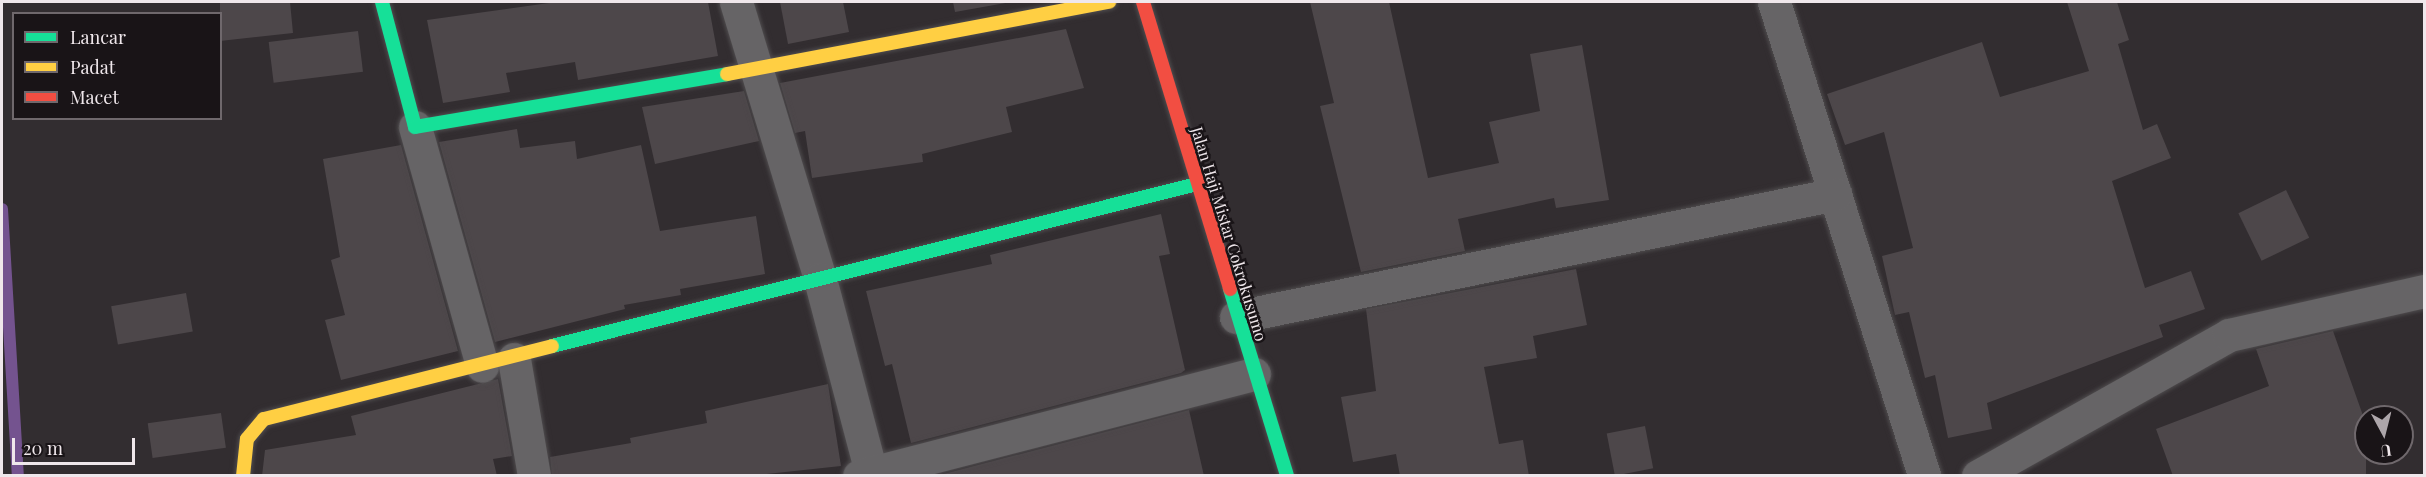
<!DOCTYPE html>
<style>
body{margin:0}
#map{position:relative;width:2426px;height:477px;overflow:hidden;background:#322d30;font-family:"Playfair Display",serif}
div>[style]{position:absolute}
.stream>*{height:12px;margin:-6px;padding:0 6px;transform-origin:6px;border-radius:6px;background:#74538f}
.building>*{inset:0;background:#4d474a;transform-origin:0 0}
.roads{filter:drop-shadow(0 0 2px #4f4c4e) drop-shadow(0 0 2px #4f4c4e)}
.street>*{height:33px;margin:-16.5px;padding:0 16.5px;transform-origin:16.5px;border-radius:16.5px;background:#666466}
.fast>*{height:14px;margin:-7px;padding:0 7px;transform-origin:7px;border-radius:7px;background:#16e098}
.slow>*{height:14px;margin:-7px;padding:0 7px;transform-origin:7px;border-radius:7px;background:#ffcf43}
.jam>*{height:14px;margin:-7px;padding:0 7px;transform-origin:7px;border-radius:7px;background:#f24e42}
span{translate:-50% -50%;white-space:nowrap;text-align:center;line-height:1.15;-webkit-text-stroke:5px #191417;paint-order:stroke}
.street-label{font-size:16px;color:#efe7eb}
.frame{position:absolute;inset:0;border:3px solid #efe7eb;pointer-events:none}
.legend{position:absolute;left:12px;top:12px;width:210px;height:108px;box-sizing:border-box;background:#191417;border:2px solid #6f686c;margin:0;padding:8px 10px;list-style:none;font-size:18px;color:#efe7eb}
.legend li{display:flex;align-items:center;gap:12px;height:30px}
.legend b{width:30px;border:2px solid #6f686c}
.north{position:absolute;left:2354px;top:405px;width:60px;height:60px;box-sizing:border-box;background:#191417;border:2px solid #6f686c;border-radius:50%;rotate:173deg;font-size:16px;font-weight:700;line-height:24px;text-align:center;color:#efe7eb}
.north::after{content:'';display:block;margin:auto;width:21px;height:27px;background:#ada6aa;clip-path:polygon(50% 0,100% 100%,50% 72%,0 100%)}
.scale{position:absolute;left:12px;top:438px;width:123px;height:27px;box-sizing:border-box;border:3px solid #efe7eb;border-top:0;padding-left:8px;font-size:18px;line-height:21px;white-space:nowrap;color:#efe7eb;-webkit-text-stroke:4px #191417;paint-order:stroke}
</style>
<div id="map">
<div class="stream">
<div style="left:2px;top:209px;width:267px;rotate:86.6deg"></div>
</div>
<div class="building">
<div style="clip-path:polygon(220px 2px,290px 2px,293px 33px,220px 41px)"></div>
<div style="clip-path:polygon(556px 2px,708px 2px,718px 56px,578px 80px,575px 62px,506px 73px,510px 92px,443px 103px,427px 20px)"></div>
<div style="clip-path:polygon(780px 2px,843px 2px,849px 32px,788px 44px)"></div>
<div style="clip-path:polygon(953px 2px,1011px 2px,955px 12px)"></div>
<div style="clip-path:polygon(1310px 2px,1389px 2px,1428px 178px,1499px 163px,1489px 122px,1540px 111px,1530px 54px,1582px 45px,1609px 200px,1556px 208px,1554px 198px,1458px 219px,1465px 251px,1361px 272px,1320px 106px,1334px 103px)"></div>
<div style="clip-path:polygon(2067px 2px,2117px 2px,2129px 40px,2118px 44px,2143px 130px,2157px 124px,2171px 158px,2112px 181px,2145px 288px,2191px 271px,2205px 309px,2159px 325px,2163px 337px,1987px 403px,1992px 429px,1948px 438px,1935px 375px,1925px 378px,1909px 312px,1895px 315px,1882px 256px,1913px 248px,1884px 132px,1845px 145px,1827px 94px,1982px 42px,2000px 97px,2089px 71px)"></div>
<div style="clip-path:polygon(1066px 29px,1084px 88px,1006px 107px,1012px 132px,922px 154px,923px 162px,812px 178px,805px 131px,795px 133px,780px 83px)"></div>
<div style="left:358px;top:31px;width:41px;height:90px;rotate:83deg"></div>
<div style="clip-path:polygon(744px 91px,759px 141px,655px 164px,642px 107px)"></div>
<div style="clip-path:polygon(517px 129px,520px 148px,575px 141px,577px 159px,641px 145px,660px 231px,756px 216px,765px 274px,680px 289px,681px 295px,624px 305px,625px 309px,495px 342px,439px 142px)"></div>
<div style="clip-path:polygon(401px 145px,458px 351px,341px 380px,325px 320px,345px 315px,331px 260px,340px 257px,323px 159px)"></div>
<div style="left:2286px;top:190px;width:53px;height:53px;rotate:64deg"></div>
<div style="clip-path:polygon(1161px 214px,1170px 254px,1159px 256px,1185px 370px,1181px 373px,911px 443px,892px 364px,885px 366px,866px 291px,992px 264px,990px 255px)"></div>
<div style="clip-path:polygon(1576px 269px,1587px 325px,1533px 336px,1537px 358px,1484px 367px,1499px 444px,1523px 440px,1529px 476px,1400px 476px,1396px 454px,1353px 462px,1341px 397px,1376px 391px,1366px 309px)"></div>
<div style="left:186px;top:293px;width:39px;height:76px;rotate:80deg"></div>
<div style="clip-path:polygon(2333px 331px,2366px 424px,2366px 476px,2173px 476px,2156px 429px,2269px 386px,2256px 349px)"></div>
<div style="clip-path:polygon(498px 379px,512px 456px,493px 459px,497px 476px,262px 476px,265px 450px,356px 435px,351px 416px)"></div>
<div style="clip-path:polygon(828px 384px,841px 466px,748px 476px,552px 476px,550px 457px,631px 443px,630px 438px,707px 423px,705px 411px)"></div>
<div style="clip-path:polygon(1189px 410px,1204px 476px,936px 476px)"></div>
<div style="left:221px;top:413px;width:35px;height:74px;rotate:82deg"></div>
<div style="left:1645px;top:426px;width:43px;height:39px;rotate:79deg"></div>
</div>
<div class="roads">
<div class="street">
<div style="left:736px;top:2px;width:289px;rotate:73.1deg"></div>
<div style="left:820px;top:279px;width:204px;rotate:75.2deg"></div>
<div style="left:1774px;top:2px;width:497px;rotate:72.4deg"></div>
<div style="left:415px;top:127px;width:248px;rotate:74.3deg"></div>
<div style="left:1236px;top:317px;width:612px;rotate:-11.59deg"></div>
<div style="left:514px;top:359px;width:119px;rotate:80.3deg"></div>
<div style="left:859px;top:476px;width:408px;rotate:-14.5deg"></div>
<div style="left:1978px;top:476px;width:288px;rotate:-29.3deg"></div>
<div style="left:2229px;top:335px;width:200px;rotate:-12.7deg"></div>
</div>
<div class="fast">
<div style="left:382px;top:2px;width:129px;rotate:75.2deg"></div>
<div style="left:415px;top:127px;width:316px;rotate:-9.6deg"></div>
<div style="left:1230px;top:289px;width:195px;rotate:73deg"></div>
<div style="left:552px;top:346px;width:665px;rotate:-14.1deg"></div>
</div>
<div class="slow">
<div style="left:727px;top:74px;width:389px;rotate:-10.7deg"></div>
<div style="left:243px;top:476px;width:37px;rotate:-84deg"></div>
<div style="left:247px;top:439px;width:26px;rotate:-50deg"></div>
<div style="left:264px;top:419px;width:297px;rotate:-14.2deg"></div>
</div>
<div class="jam">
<div style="left:1143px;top:2px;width:300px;rotate:73.1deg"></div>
</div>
</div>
<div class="street-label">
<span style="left:1229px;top:234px;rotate:73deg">Jalan Haji Mistar Cokrokusumo</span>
</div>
<div class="frame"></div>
<ul class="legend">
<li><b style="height:8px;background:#16e098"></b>Lancar</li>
<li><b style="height:8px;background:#ffcf43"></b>Padat</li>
<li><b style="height:8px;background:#f24e42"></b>Macet</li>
</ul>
<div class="north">U</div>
<div class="scale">20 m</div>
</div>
